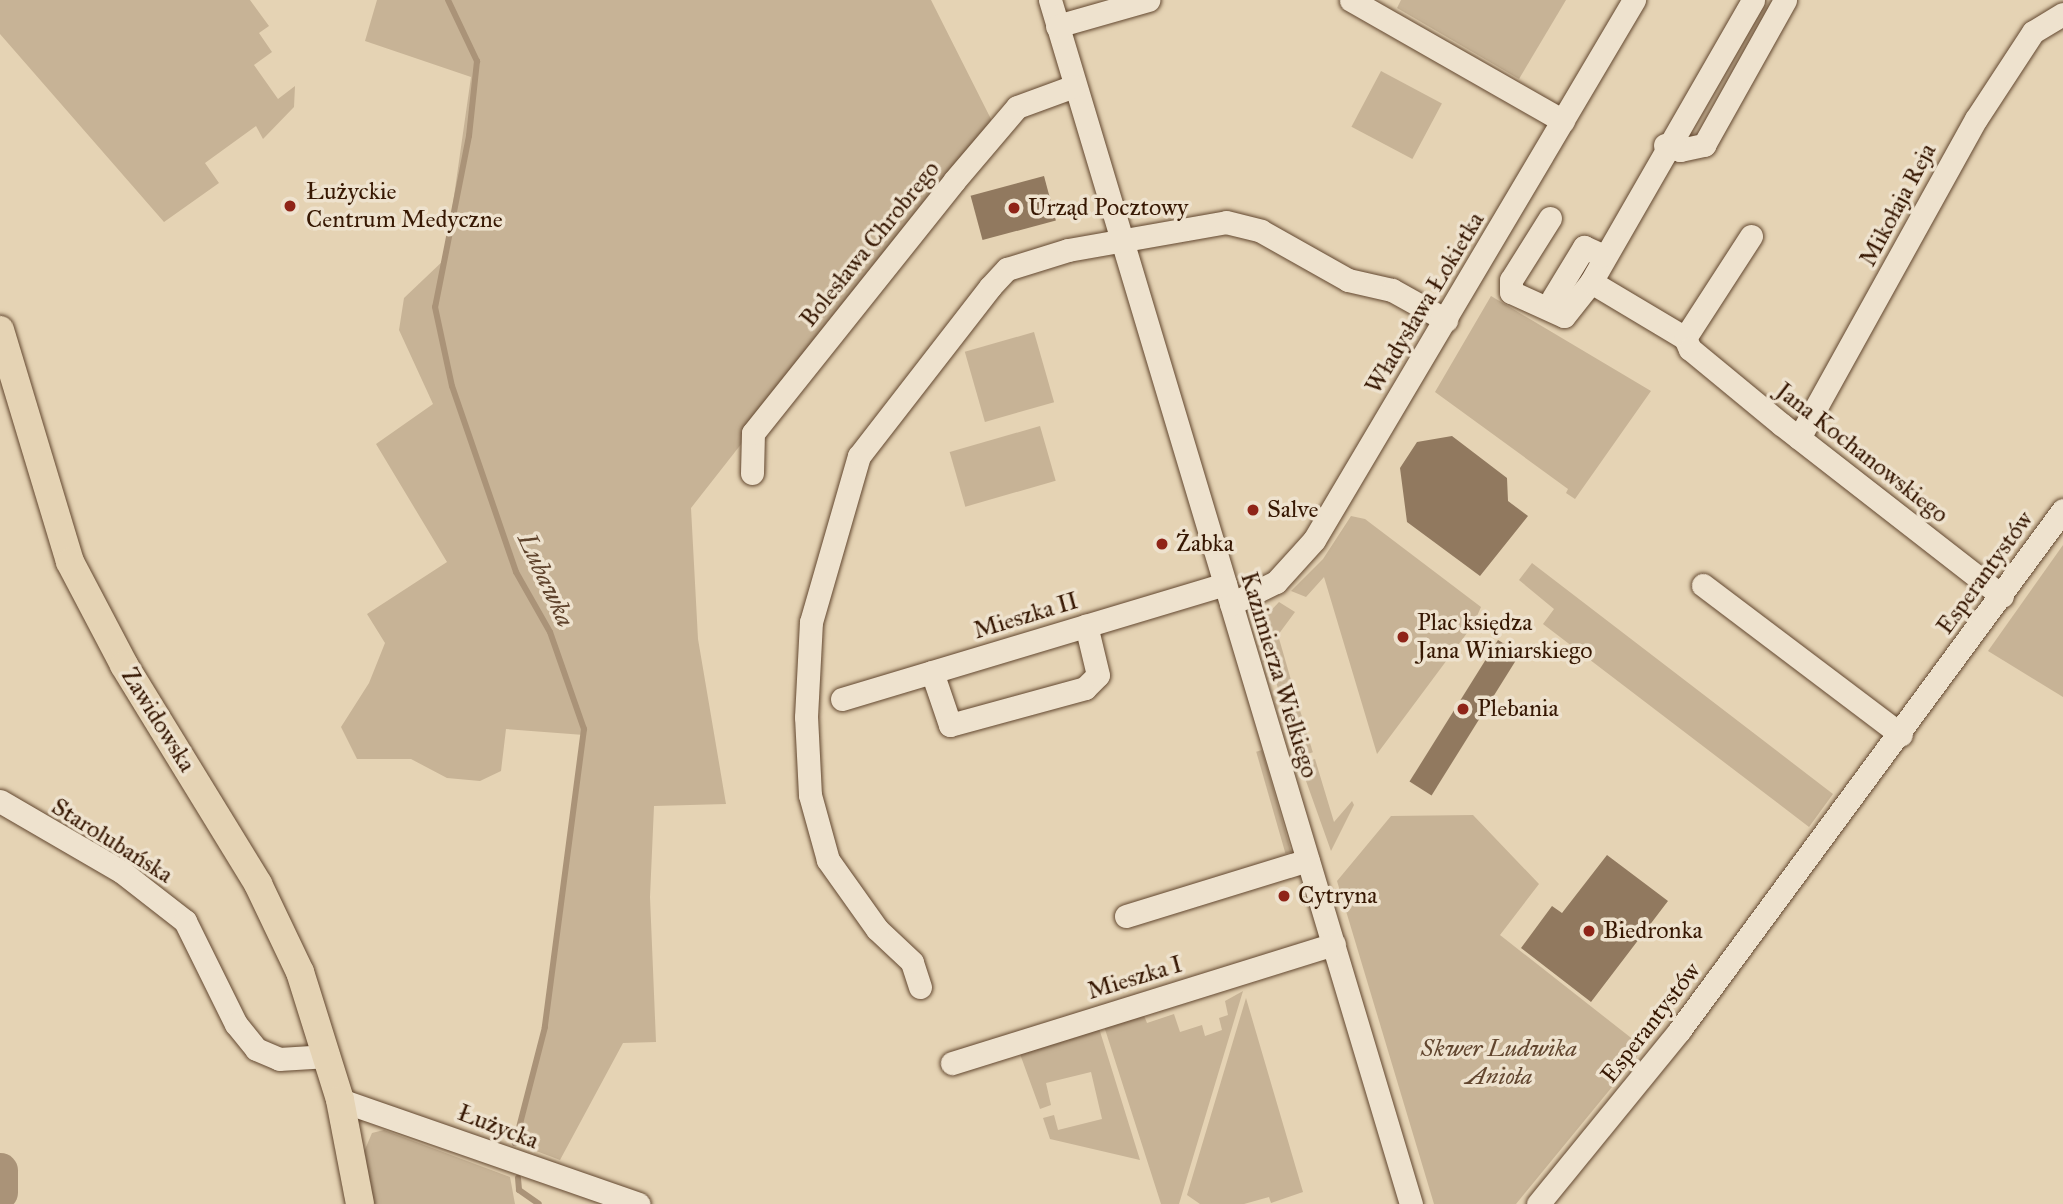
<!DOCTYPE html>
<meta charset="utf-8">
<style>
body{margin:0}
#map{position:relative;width:2063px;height:1204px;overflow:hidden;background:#e5d3b4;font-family:"IM FELL Great Primer",serif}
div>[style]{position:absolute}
.green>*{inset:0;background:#c7b396;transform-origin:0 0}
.stream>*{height:6px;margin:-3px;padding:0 3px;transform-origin:3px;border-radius:3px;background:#aa9378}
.river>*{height:35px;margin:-17.5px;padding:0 17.5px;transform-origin:17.5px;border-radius:17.5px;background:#aa9378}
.building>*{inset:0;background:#91795f;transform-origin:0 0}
.roads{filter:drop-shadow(0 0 2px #62472f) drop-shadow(0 0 2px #62472f)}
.minor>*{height:23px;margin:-11.5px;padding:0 11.5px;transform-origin:11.5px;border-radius:11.5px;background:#eee2ce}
.major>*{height:28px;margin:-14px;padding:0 14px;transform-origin:14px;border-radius:14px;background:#e5d3b4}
.dots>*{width:19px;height:19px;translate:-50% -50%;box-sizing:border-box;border:4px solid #eee2ce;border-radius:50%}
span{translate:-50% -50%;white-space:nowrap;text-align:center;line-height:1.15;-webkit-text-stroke:7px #eee2ce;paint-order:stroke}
.poi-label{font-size:24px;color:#371803}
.left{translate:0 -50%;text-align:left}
.street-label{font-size:24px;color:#371803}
.park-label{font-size:24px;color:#62462f;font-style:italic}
.water-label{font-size:26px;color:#5f432c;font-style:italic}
</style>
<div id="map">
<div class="green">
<div style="clip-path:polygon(0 0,250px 0,269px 26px,259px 33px,272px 52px,254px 65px,278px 99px,295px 86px,294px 107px,263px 139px,256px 126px,205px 163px,219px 183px,164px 222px,0 34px)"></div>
<div style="clip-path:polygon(377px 0,931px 0,993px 123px,691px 508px,698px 639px,726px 804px,654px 806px,650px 897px,656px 1042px,623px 1043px,560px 1160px,515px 1143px,545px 1027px,584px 735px,506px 729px,501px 771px,480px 781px,447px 778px,411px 759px,357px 759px,341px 727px,369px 683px,385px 643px,367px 614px,447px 562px,376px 444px,433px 404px,399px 330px,404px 298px,445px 259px,471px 77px,365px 41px)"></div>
<div style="clip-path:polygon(1401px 0,1566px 0,1519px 79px,1397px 8px)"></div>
<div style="left:1381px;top:71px;width:69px;height:63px;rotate:28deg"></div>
<div style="clip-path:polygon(1491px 296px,1651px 391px,1575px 499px,1566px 493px,1568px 489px,1435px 392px)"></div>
<div style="left:1034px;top:332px;width:73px;height:72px;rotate:74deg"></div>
<div style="left:1040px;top:426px;width:57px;height:94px;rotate:74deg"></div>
<div style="clip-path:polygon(1351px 516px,1365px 519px,1481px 607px,1473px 625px,1377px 754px,1324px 577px,1306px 597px,1291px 591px,1323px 559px)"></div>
<div style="clip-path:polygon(2063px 545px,2063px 697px,1988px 651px)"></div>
<div style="clip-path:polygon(1532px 563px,1833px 794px,1809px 827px,1543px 624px,1554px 609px,1519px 580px)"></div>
<div style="clip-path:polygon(1279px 602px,1295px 612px,1278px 635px,1293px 687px,1279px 692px,1259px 623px)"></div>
<div style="left:1295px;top:694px;width:61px;height:15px;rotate:73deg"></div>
<div style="left:1262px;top:750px;width:106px;height:6px;rotate:74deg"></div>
<div style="clip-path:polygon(1315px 759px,1334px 822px,1352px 801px,1354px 805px,1331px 851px,1300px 764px)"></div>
<div style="clip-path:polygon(1473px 815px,1539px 884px,1500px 935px,1644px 1048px,1516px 1204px,1434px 1204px,1337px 881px,1391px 816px)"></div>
<div style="clip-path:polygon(1243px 991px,1179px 1204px,1161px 1204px,1103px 1023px,1143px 1013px,1147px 1023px,1174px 1014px,1180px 1032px,1202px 1025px,1205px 1036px,1222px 1030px,1219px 1018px,1228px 1015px,1225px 1001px)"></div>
<div style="clip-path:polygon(1246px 998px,1303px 1192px,1271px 1203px,1269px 1197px,1244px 1204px,1200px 1204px,1187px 1195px)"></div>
<div style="clip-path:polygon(1098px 1025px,1140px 1160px,1050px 1139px,1043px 1118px,1054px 1115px,1058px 1130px,1102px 1119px,1091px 1072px,1046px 1083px,1051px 1105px,1040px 1109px,1020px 1054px)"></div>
<div style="clip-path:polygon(384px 1130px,510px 1177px,515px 1204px,374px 1204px,363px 1154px,372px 1133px)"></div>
</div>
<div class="stream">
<div style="left:448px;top:0;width:68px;rotate:64.6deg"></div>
<div style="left:477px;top:61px;width:75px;rotate:96.1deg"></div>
<div style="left:469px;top:136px;width:174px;rotate:101.2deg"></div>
<div style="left:435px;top:307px;width:81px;rotate:77.9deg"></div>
<div style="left:452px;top:386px;width:197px;rotate:71deg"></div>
<div style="left:516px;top:572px;width:69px;rotate:60.5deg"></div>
<div style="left:550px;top:632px;width:103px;rotate:70.7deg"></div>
<div style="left:584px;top:729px;width:301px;rotate:97.5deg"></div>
<div style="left:545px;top:1027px;width:120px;rotate:104.5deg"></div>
<div style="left:518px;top:1178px;width:12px;rotate:85deg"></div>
<div style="left:519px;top:1190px;width:24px;rotate:35deg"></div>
</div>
<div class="river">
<div style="left:0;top:1170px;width:22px;rotate:90deg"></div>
</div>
<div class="building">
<div style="left:1044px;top:176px;width:46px;height:76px;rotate:75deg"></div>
<div style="clip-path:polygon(1452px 436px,1507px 478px,1508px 501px,1528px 516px,1480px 576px,1407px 522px,1400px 468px,1417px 442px)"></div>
<div style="left:1498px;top:640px;width:26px;height:167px;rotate:32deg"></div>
<div style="clip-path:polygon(1607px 855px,1668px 901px,1591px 1002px,1521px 948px,1552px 906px,1562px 913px)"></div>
</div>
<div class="roads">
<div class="minor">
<div style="left:1050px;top:0;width:1257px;rotate:73.31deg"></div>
<div style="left:1351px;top:0;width:244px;rotate:29.7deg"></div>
<div style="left:1057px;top:26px;width:95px;rotate:-15.9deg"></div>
<div style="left:1665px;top:145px;width:16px;rotate:18deg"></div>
<div style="left:1680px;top:150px;width:25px;rotate:-12deg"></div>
<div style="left:1704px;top:145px;width:166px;rotate:-60.8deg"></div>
<div style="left:1550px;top:218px;width:73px;rotate:122.2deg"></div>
<div style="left:1511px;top:280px;width:12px;rotate:90deg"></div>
<div style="left:1511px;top:292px;width:58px;rotate:24.4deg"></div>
<div style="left:1564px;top:316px;width:43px;rotate:-51.5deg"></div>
<div style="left:1751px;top:236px;width:121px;rotate:122.9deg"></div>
<div style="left:1685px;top:338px;width:109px;rotate:-149.2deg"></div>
<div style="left:1591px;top:282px;width:325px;rotate:-60.1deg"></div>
<div style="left:1553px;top:298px;width:60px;rotate:-58.7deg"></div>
<div style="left:1584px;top:247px;width:20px;rotate:24deg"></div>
<div style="left:1685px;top:338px;width:12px;rotate:66deg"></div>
<div style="left:1690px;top:349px;width:118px;rotate:39.5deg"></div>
<div style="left:1781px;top:424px;width:280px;rotate:37.9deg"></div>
<div style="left:1799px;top:438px;width:365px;rotate:-61deg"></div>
<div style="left:1976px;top:119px;width:104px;rotate:-56.8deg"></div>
<div style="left:2033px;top:32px;width:35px;rotate:-31deg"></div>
<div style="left:752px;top:473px;width:40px;rotate:-88.6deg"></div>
<div style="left:753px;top:433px;width:322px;rotate:-51.4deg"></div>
<div style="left:954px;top:181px;width:97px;rotate:-49.6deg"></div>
<div style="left:1017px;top:107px;width:61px;rotate:-20.2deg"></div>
<div style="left:1703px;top:585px;width:248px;rotate:37.1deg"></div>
<div style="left:1231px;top:604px;width:50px;rotate:-26.1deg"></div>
<div style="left:1276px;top:582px;width:57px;rotate:-47.9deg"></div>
<div style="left:1314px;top:540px;width:628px;rotate:-59.35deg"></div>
<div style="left:932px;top:672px;width:56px;rotate:71.2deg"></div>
<div style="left:950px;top:725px;width:140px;rotate:-15.3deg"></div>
<div style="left:1085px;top:688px;width:18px;rotate:-45deg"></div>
<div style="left:1098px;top:675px;width:51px;rotate:-103.5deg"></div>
<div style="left:842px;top:699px;width:400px;rotate:-16.7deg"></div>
<div style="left:0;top:801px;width:141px;rotate:30.2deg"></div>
<div style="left:122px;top:872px;width:80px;rotate:37.9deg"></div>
<div style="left:185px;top:921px;width:115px;rotate:63.7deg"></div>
<div style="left:236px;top:1024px;width:32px;rotate:51deg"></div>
<div style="left:256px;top:1049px;width:25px;rotate:23deg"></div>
<div style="left:279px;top:1059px;width:49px;rotate:-3.5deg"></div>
<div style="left:1126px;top:916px;width:190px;rotate:-17.1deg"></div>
<div style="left:920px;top:987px;width:26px;rotate:-108deg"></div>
<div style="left:912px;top:962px;width:48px;rotate:-136.7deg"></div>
<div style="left:877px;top:929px;width:85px;rotate:-125.4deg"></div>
<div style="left:828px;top:860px;width:67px;rotate:-105.5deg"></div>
<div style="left:810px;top:795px;width:78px;rotate:-92.9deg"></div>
<div style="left:806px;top:717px;width:95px;rotate:-87deg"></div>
<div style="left:811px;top:622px;width:173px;rotate:-73.9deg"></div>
<div style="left:859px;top:456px;width:214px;rotate:-52.2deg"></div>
<div style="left:990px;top:287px;width:25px;rotate:-47deg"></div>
<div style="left:1007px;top:269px;width:64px;rotate:-17.3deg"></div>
<div style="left:1068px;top:250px;width:160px;rotate:-10deg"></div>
<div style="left:1226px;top:222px;width:36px;rotate:14deg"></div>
<div style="left:1261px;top:231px;width:100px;rotate:29.4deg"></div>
<div style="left:1348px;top:280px;width:45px;rotate:12.8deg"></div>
<div style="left:1392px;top:290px;width:62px;rotate:29.1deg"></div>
<div style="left:952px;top:1063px;width:400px;rotate:-17.3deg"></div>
<div style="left:340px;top:1100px;width:316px;rotate:19.2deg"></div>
<div style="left:1538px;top:1204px;width:223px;rotate:-50.8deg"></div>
<div style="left:1679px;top:1031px;width:647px;rotate:-53.61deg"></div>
</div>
<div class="major">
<div style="left:0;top:330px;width:242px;rotate:73.2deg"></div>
<div style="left:70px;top:562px;width:116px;rotate:62.3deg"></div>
<div style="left:124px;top:665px;width:257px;rotate:58.5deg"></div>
<div style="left:258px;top:884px;width:98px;rotate:64.5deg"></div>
<div style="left:300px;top:972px;width:134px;rotate:72.6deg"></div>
<div style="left:340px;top:1100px;width:106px;rotate:79.1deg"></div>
</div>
</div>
<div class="dots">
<div style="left:290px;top:206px;background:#8f2418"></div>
<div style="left:1014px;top:208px;background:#8f2418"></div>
<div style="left:1253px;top:510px;background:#8f2418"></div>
<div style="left:1162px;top:544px;background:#8f2418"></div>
<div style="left:1403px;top:637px;background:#8f2418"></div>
<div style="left:1463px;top:709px;background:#8f2418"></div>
<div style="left:1284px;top:896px;background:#8f2418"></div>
<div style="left:1589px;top:931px;background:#8f2418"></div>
</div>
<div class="poi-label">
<span class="left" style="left:306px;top:206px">Łużyckie<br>Centrum Medyczne</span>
<span class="left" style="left:1028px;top:208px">Urząd Pocztowy</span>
<span class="left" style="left:1267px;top:510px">Salve</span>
<span class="left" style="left:1176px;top:544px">Żabka</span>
<span class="left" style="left:1417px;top:637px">Plac księdza<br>Jana Winiarskiego</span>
<span class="left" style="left:1477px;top:709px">Plebania</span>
<span class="left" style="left:1298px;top:896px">Cytryna</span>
<span class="left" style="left:1603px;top:931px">Biedronka</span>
</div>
<div class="street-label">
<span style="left:1898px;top:205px;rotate:-62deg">Mikołaja Reja</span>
<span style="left:870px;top:244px;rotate:-51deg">Bolesława Chrobrego</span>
<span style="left:1425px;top:303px;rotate:-59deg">Władysława Łokietka</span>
<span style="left:1862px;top:453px;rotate:38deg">Jana Kochanowskiego</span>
<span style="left:1985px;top:573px;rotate:-54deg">Esperantystów</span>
<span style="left:1026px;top:616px;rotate:-17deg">Mieszka II</span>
<span style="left:1279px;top:675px;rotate:73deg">Kazimierza Wielkiego</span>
<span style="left:158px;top:720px;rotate:58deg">Zawidowska</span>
<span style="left:112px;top:841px;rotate:32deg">Starolubańska</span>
<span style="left:1135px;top:978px;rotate:-17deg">Mieszka I</span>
<span style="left:1651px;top:1023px;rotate:-52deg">Esperantystów</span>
<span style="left:498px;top:1127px;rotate:21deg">Łużycka</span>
</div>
<div class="park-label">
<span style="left:1499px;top:1063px">Skwer Ludwika<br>Anioła</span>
</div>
<div class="water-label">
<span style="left:546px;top:580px;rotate:65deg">Lubawka</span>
</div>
</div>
